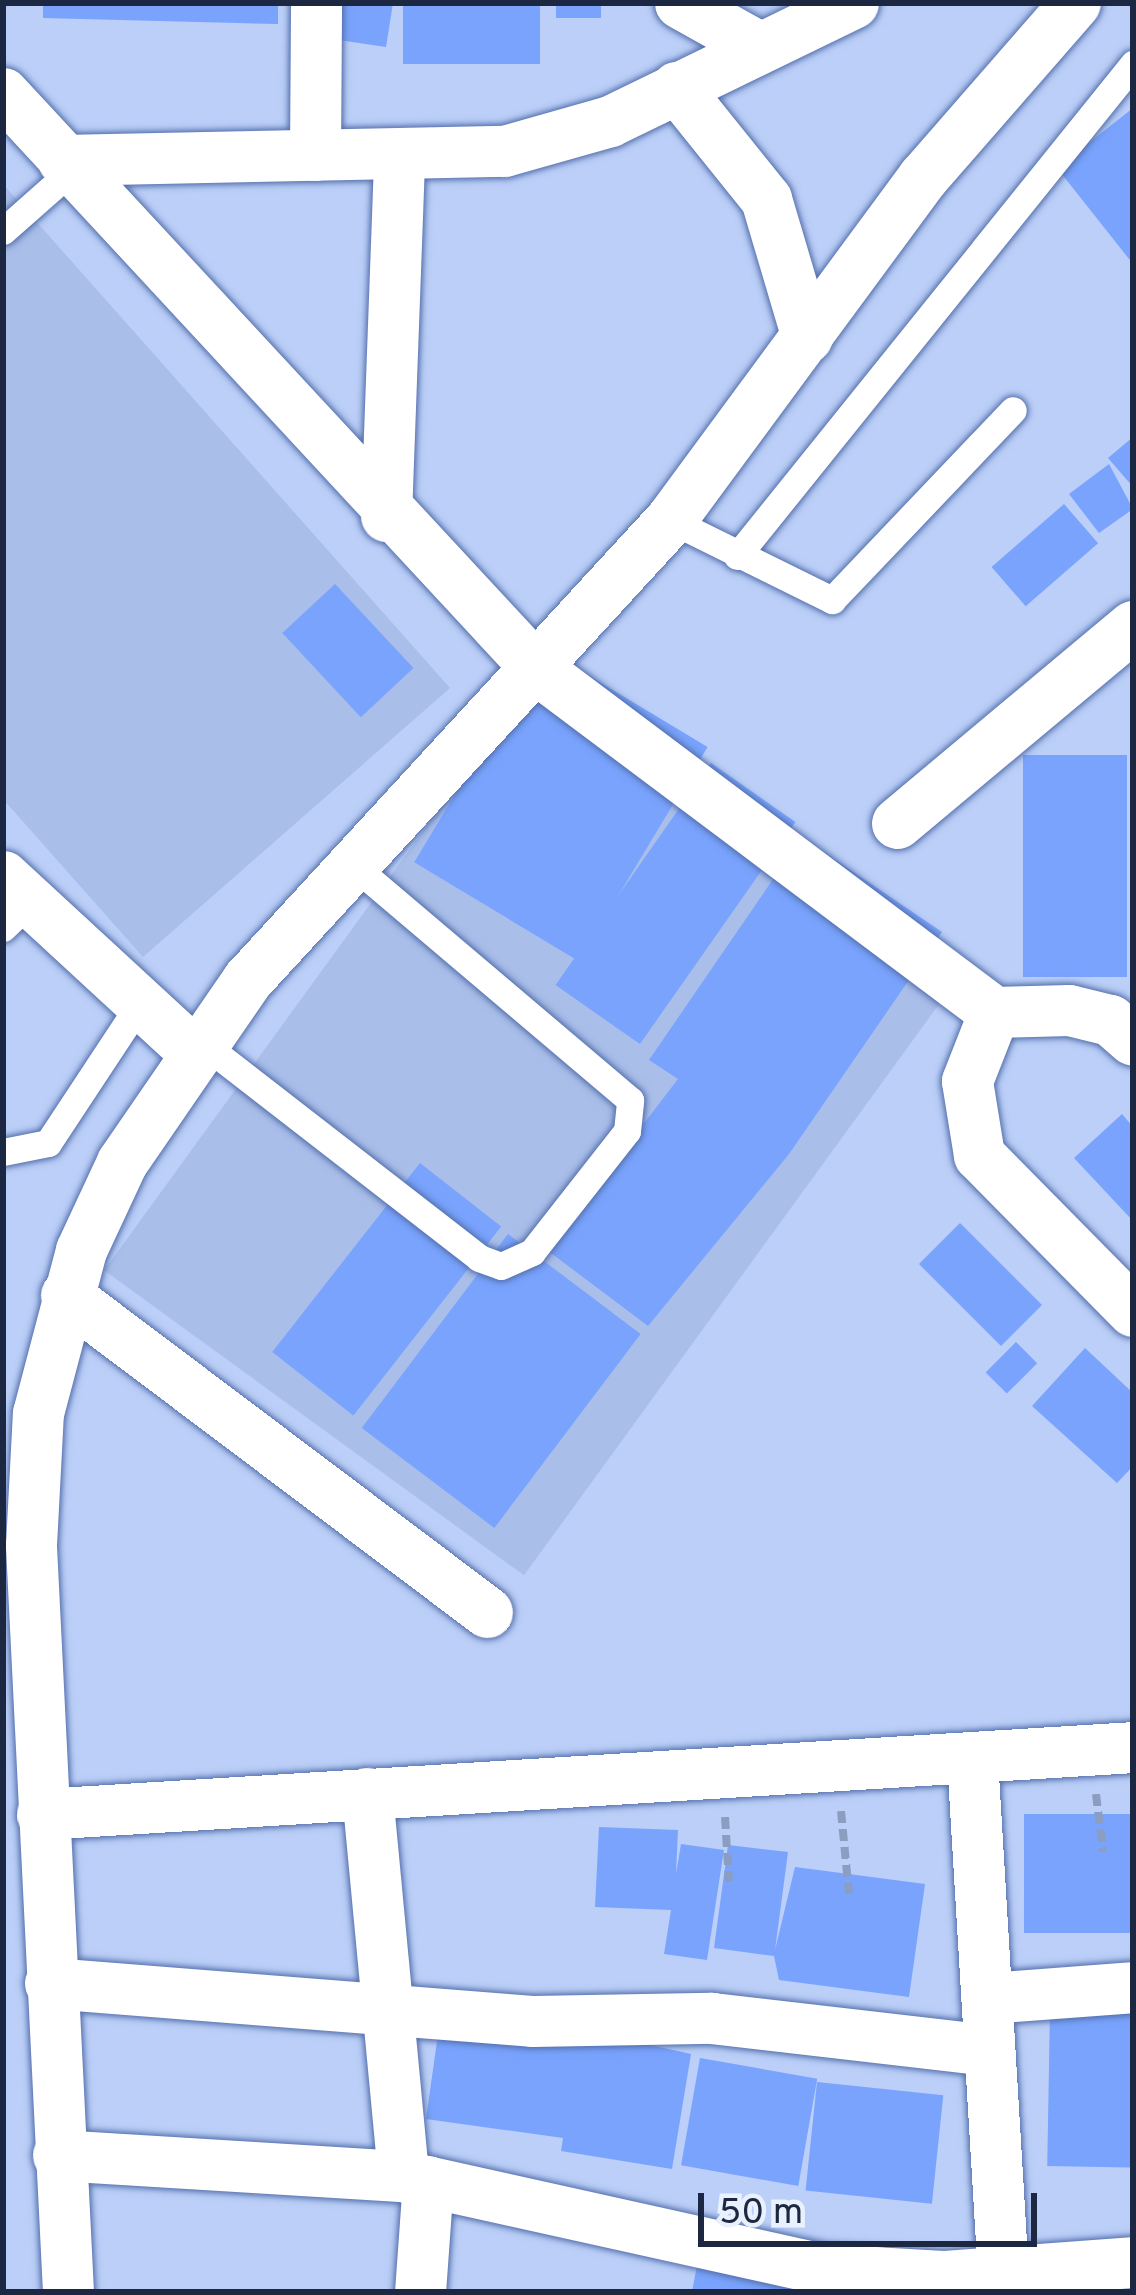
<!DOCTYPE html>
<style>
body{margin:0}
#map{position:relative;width:1136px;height:2295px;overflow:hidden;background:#bbcff8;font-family:Overpass,sans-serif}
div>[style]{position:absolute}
.built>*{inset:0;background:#a9bee9;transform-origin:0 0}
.building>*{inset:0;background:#79a3fd;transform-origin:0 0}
.path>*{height:8px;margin-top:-4px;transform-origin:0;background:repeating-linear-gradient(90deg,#8b9dc1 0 12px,transparent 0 18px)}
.roads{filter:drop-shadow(0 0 3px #536fac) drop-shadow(0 0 3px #536fac)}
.service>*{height:27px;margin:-13.5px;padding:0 13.5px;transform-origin:13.5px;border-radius:13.5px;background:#fff}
.minor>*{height:51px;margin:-25.5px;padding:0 25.5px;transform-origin:25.5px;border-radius:25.5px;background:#fff}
span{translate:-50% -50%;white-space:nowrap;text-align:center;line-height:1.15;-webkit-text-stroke:12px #e9f0fe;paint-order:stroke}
.frame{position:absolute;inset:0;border:6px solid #1c2841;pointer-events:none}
.scale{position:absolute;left:698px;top:2193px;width:339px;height:54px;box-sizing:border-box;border:6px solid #1c2841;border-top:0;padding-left:15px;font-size:36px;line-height:42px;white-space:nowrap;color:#1c2841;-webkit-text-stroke:9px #e9f0fe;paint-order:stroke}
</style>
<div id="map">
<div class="built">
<div style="clip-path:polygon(3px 184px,450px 688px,143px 957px,3px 799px)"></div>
<div style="left:525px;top:691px;width:519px;height:716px;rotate:36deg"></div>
</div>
<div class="building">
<div style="clip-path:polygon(43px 3px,278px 3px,278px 24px,43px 18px)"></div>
<div style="clip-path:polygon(337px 3px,393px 3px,386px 47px,332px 39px)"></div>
<div style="left:403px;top:3px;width:137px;height:61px"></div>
<div style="left:556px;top:3px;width:45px;height:15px"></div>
<div style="clip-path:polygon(1133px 108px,1133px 264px,1057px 168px)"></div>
<div style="clip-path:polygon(1133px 437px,1133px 487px,1108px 458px)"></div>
<div style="clip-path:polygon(1109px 464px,1133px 509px,1099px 533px,1069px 494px)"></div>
<div style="left:1064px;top:504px;width:52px;height:96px;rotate:49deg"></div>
<div style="left:335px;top:584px;width:115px;height:72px;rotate:47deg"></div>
<div style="left:543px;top:648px;width:192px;height:250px;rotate:31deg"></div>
<div style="left:1127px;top:755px;width:222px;height:104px;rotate:90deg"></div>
<div style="left:711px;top:763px;width:103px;height:271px;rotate:35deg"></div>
<div style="clip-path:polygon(802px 837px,942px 932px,789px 1154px,648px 1326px,547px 1250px,678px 1079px,649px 1060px)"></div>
<div style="clip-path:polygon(1122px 1114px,1133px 1127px,1133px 1221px,1074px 1158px)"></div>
<div style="left:420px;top:1163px;width:103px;height:240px;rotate:38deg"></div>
<div style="left:960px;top:1223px;width:116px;height:58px;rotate:45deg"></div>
<div style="left:508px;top:1234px;width:166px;height:243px;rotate:37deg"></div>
<div style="left:1016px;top:1342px;width:30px;height:43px;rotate:45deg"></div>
<div style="clip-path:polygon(1085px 1348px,1133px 1393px,1133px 1466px,1117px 1483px,1032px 1406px)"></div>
<div style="left:1133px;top:1814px;width:119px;height:109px;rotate:90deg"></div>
<div style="clip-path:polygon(599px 1827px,678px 1830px,676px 1874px,681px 1844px,724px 1850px,707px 1960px,664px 1954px,671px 1910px,595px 1907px)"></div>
<div style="clip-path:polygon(728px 1845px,788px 1852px,775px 1950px,795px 1867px,925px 1884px,909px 1997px,779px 1980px,774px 1956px,714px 1948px)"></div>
<div style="clip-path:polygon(443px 1999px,691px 2054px,672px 2169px,561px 2151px,563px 2138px,426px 2119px)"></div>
<div style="left:1050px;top:2008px;width:83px;height:158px;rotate:1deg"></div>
<div style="left:700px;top:2058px;width:119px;height:109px;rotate:10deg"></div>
<div style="left:817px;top:2082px;width:127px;height:109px;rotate:6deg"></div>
<div style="clip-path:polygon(703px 2234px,819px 2292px,692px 2292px)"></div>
</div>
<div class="path">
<div style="left:1096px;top:1794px;width:58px;rotate:83.1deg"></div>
<div style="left:841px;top:1811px;width:83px;rotate:84.5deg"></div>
<div style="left:725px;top:1817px;width:65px;rotate:86.5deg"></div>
</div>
<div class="roads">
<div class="service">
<div style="left:3px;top:231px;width:92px;rotate:-41.5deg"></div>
<div style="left:670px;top:520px;width:181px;rotate:26.3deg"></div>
<div style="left:832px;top:600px;width:262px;rotate:-46.4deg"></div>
<div style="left:737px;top:556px;width:632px;rotate:-51.17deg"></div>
<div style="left:3px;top:928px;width:36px;rotate:-44deg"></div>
<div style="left:201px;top:1042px;width:352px;rotate:37.8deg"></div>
<div style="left:479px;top:1258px;width:23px;rotate:20deg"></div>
<div style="left:501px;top:1266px;width:34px;rotate:-24deg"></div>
<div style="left:532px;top:1252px;width:154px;rotate:-51.9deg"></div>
<div style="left:627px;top:1131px;width:31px;rotate:-84deg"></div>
<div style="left:630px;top:1100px;width:370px;rotate:-139.7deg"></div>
<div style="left:3px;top:1152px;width:46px;rotate:-11.3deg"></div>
<div style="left:48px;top:1143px;width:165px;rotate:-56.6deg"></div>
</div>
<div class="minor">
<div style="left:680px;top:3px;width:82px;rotate:29.1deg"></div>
<div style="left:676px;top:87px;width:144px;rotate:51.2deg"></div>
<div style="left:766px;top:199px;width:144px;rotate:73.5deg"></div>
<div style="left:3px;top:93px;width:785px;rotate:47.17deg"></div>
<div style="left:537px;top:669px;width:571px;rotate:36.89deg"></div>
<div style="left:994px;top:1012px;width:74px;rotate:111.4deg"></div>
<div style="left:967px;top:1081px;width:75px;rotate:80.8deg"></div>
<div style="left:979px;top:1155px;width:219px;rotate:45.4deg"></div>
<div style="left:315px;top:155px;width:152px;rotate:-89.6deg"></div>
<div style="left:63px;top:160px;width:441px;rotate:-1.2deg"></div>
<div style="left:504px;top:151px;width:110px;rotate:-15.8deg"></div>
<div style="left:610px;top:121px;width:270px;rotate:-25.9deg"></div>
<div style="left:386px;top:516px;width:361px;rotate:-87.9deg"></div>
<div style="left:897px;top:823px;width:307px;rotate:-39.9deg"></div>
<div style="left:3px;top:876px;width:260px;rotate:42.7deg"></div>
<div style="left:994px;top:1012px;width:75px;rotate:-1.5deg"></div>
<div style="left:1069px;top:1010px;width:42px;rotate:13.7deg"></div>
<div style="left:1110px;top:1020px;width:30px;rotate:41deg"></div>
<div style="left:66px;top:1295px;width:527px;rotate:36.98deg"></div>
<div style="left:972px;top:1758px;width:535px;rotate:86.57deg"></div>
<div style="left:367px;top:1793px;width:385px;rotate:84.6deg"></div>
<div style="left:42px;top:1814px;width:1093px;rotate:-3.51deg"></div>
<div style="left:50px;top:1983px;width:483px;rotate:4.5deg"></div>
<div style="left:532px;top:2021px;width:180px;rotate:-1deg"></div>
<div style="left:712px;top:2018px;width:278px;rotate:6.6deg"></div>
<div style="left:988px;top:1998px;width:145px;rotate:-4.3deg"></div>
<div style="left:58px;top:2155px;width:346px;rotate:3.5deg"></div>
<div style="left:403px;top:2176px;width:429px;rotate:12.5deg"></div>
<div style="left:822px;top:2269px;width:121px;rotate:3.3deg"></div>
<div style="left:943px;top:2276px;width:191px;rotate:-4.2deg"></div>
<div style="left:68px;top:2292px;width:748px;rotate:-92.84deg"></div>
<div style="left:31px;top:1545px;width:132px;rotate:-87deg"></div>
<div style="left:38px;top:1413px;width:169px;rotate:-75.2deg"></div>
<div style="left:81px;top:1250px;width:97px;rotate:-65deg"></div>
<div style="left:122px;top:1162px;width:221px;rotate:-55.5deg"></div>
<div style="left:247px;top:980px;width:625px;rotate:-47.4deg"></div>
<div style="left:670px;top:520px;width:426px;rotate:-53.6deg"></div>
<div style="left:923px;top:177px;width:231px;rotate:-48.9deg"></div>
<div style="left:420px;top:2292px;width:111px;rotate:-85.9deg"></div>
</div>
</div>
<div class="frame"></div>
<div class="scale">50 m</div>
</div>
